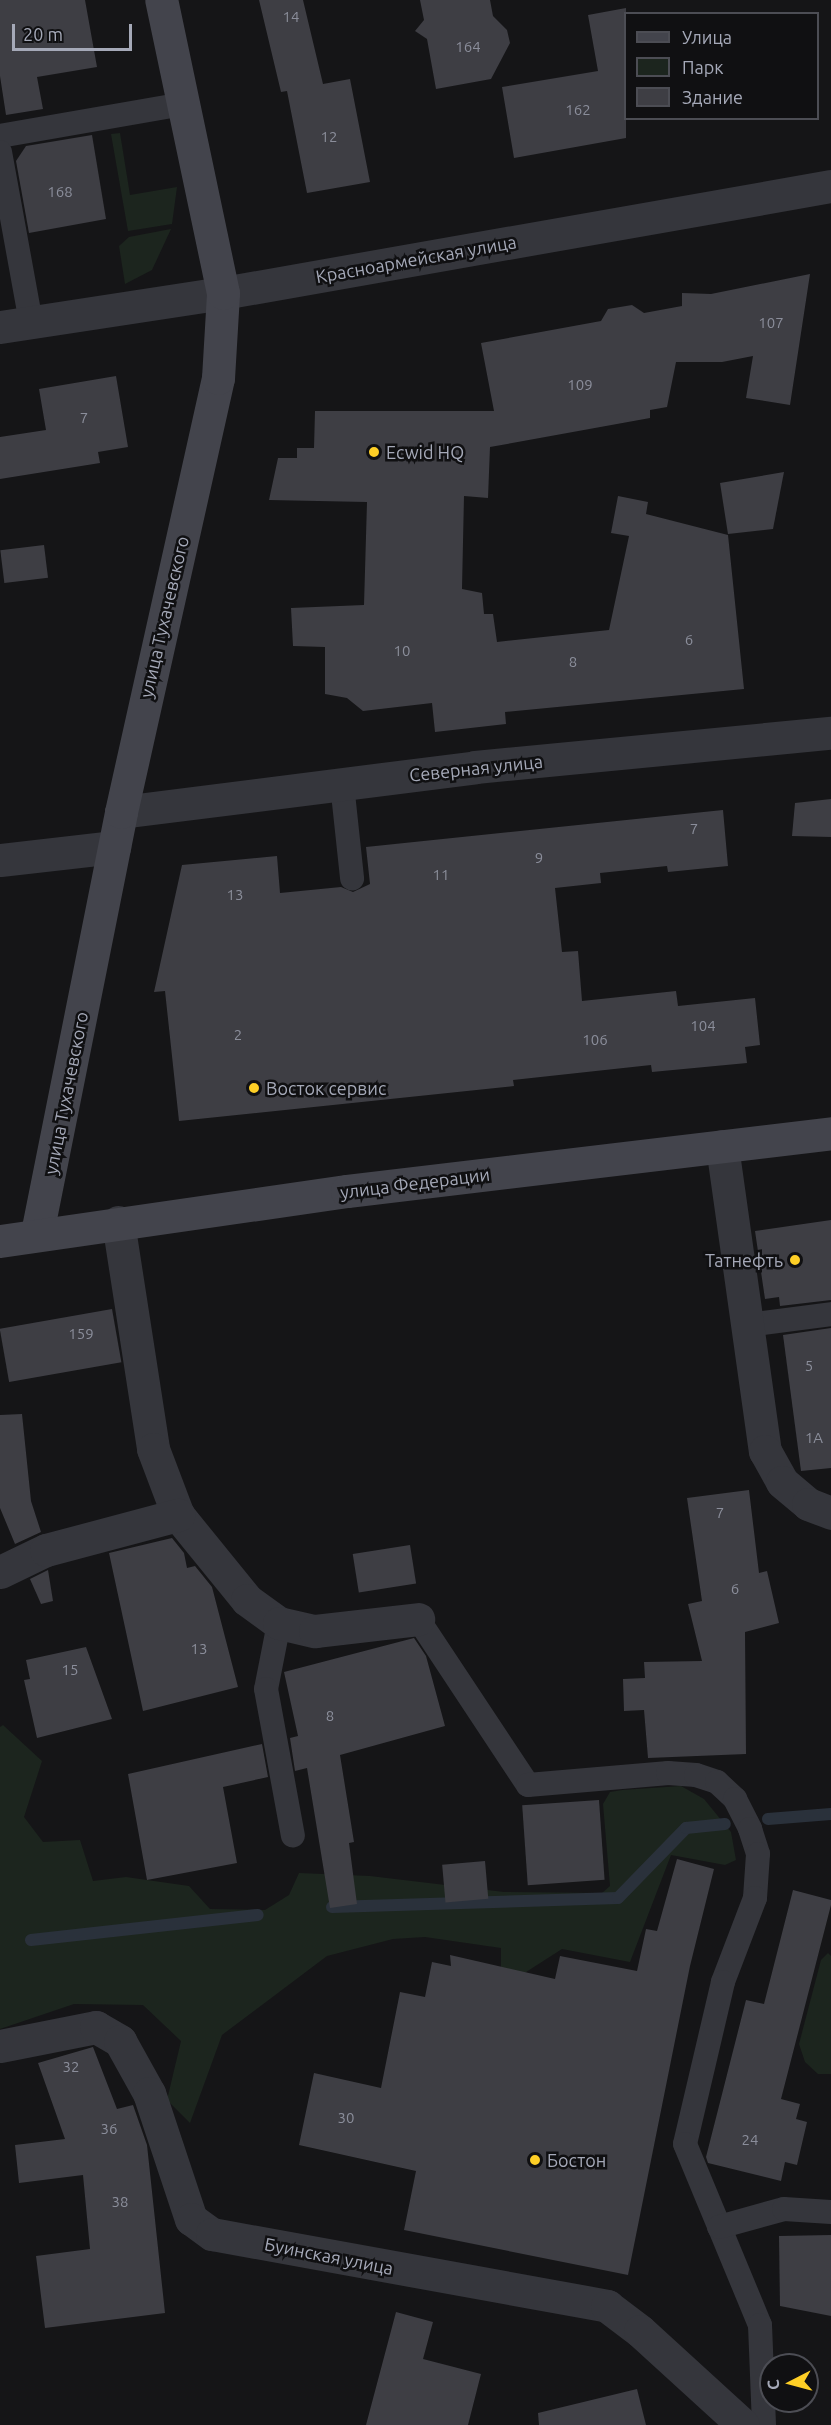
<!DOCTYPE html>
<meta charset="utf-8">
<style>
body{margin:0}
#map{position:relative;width:831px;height:2425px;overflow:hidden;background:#151517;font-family:Ubuntu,sans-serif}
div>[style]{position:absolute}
.green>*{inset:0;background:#1c251e}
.stream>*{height:12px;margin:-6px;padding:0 6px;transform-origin:6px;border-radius:6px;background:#2a313b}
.building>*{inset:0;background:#3e3e44;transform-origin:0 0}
.lane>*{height:24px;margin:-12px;padding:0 12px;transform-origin:12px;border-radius:12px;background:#35363c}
.street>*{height:33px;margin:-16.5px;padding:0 16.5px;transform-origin:16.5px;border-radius:16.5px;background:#35363c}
.secondary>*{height:33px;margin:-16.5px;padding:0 16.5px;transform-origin:16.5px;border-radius:16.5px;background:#43444c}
.dots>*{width:16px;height:16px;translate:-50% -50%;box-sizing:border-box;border:3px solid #101012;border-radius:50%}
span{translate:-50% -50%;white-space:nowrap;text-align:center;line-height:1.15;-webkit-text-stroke:5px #101012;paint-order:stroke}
.number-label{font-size:15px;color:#8b8e9b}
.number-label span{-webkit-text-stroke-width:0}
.street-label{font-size:18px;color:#a5a9b8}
.poi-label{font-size:18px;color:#a5a9b8}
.left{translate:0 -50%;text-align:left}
.right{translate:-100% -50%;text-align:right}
.legend{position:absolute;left:624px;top:12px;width:195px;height:108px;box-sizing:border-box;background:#101012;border:2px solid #4c4d54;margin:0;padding:8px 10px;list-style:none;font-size:18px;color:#a5a9b8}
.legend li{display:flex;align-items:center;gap:12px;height:30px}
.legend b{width:30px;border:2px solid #4c4d54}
.north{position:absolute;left:759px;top:2353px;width:60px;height:60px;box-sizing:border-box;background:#101012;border:2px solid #4c4d54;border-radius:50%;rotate:264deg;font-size:16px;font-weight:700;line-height:24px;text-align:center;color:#a5a9b8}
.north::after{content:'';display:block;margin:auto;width:21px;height:27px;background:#fecf26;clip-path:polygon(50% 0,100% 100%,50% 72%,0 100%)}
.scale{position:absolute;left:12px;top:24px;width:120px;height:27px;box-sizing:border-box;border:3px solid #a5a9b8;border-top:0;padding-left:8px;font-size:18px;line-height:21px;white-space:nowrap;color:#a5a9b8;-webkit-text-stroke:4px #101012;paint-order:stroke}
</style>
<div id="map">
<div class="green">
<div style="clip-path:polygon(120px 133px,130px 195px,177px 187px,172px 224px,128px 231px,111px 134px)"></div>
<div style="clip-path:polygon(171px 229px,152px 270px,125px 284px,119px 246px,129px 237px)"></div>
<div style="clip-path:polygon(3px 1725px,42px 1761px,24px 1817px,43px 1842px,80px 1840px,93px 1881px,126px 1877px,189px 1886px,210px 1909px,265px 1910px,289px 1895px,299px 1873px,370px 1876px,504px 1892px,602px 1893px,610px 1886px,603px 1804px,610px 1792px,622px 1790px,681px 1786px,704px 1799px,731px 1832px,736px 1860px,725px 1865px,671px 1855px,630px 1962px,562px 1949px,523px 1974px,501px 1970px,501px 1948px,425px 1937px,393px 1939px,327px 1956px,222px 2035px,190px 2123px,167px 2100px,181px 2041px,143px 2005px,74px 2004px,0 2029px,0 1727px)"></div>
<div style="clip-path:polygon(828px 1953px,831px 1956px,831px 2074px,818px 2074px,805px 2062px,799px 2044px,821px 1960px)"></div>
</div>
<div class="stream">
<div style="left:768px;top:1819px;width:63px;rotate:-4.5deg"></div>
<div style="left:332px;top:1907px;width:286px;rotate:-1.8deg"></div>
<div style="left:618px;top:1898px;width:98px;rotate:-45.8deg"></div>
<div style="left:686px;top:1828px;width:39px;rotate:-6deg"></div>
<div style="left:31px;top:1940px;width:228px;rotate:-6.3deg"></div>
</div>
<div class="building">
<div style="clip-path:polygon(0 0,85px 0,97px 67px,37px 77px,43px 109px,6px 115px,0 76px)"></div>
<div style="clip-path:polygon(259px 0,303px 0,323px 84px,350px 79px,370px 182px,307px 193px,287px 91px,281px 92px)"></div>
<div style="clip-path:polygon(420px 0,490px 0,493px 16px,507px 30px,510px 43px,491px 79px,436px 89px,427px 39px,415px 31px,424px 20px)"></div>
<div style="clip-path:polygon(626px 8px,626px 138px,514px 158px,502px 87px,598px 71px,588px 15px)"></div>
<div style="clip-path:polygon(92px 135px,106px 219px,29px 233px,16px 161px,26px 146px)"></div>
<div style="clip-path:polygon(810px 274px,790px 405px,746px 398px,753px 356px,722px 362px,676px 362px,667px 407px,650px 410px,650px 418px,490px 447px,488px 498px,464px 496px,462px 589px,482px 593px,484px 614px,493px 614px,497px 642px,609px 630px,629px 536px,611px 533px,618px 496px,648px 502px,646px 514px,728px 535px,744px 689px,505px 712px,506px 724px,435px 732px,432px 703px,363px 711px,347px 698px,325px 694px,325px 647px,293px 646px,291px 608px,364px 605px,367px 502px,269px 500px,278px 458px,297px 458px,297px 448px,314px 448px,315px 411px,494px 411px,481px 343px,601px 321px,608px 309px,632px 305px,644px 313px,682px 306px,682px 293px,711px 294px)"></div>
<div style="clip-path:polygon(116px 376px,128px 447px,98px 452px,100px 463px,0 479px,0 437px,46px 430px,39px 389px)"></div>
<div style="clip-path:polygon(784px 472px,773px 529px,728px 534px,720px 483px)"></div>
<div style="left:44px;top:545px;width:33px;height:44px;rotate:83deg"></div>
<div style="clip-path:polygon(831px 799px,831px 837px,792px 836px,795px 803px)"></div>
<div style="clip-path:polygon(723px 810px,728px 866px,668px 872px,667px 866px,600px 873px,601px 883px,555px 888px,562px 952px,578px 951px,582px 1001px,676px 991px,678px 1006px,755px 998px,760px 1045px,745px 1047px,747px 1063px,652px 1072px,651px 1065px,513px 1080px,514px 1086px,179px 1121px,165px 991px,154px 992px,182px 865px,277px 856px,280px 893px,341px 887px,353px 892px,370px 884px,366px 847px)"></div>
<div style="clip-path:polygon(831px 1220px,831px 1300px,780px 1306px,779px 1297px,765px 1299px,755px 1231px)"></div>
<div style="left:112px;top:1309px;width:54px;height:114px;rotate:80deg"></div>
<div style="clip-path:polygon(831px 1328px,831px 1468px,801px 1471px,783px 1335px)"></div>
<div style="clip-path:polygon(22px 1414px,31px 1501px,41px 1532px,15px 1544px,0 1508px,0 1415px)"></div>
<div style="clip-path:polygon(749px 1490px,759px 1573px,767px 1571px,779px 1623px,745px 1632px,746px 1754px,648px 1758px,644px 1710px,624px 1711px,623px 1679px,645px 1678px,644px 1662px,702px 1661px,688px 1604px,702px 1601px,687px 1498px)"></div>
<div style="clip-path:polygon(172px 1538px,184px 1553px,187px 1568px,195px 1566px,212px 1587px,238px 1687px,143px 1711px,109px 1553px)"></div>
<div style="left:410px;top:1545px;width:39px;height:58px;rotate:81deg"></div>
<div style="clip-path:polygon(48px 1570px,53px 1601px,41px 1604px,30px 1579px)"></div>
<div style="clip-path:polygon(414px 1638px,426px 1656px,445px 1726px,340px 1755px,354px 1842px,349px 1843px,357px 1904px,330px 1908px,307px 1768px,295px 1771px,290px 1738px,298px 1736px,284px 1672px)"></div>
<div style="clip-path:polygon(86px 1647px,112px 1719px,37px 1738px,24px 1680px,30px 1679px,26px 1660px)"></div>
<div style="clip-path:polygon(262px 1744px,268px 1777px,223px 1787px,237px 1863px,147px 1880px,128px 1774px)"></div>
<div style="left:599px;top:1800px;width:80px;height:77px;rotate:86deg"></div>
<div style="clip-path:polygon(677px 1859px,714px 1869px,690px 1966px,628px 2275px,404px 2230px,416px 2171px,299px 2145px,314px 2073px,381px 2088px,400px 1992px,425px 1997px,432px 1962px,451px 1966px,450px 1955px,555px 1979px,560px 1956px,637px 1971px,646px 1929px,657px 1931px)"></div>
<div style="left:485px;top:1861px;width:38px;height:43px;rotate:85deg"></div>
<div style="clip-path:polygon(793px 1890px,831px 1900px,831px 1905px,781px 2099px,800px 2104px,796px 2119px,807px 2122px,797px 2165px,785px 2162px,781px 2181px,708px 2163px,706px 2157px,746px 2000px,764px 2004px)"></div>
<div style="clip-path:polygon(93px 2047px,117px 2109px,133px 2105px,147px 2145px,165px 2313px,45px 2328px,36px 2256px,90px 2249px,83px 2175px,19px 2183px,15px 2145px,65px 2139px,38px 2063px)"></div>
<div style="clip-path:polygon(831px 2235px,831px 2316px,780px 2306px,779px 2236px)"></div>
<div style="clip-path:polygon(396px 2312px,433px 2322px,423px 2359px,481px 2374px,468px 2425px,366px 2425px)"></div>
<div style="clip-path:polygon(637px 2389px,646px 2425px,539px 2425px,538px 2413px)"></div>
</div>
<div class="lane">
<div style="left:0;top:136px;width:186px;rotate:-9.9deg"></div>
<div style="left:0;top:152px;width:173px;rotate:79.7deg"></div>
<div style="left:342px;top:784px;width:95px;rotate:83.9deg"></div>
<div style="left:748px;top:1325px;width:84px;rotate:-7.5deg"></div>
<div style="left:418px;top:1619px;width:199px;rotate:56.5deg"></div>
<div style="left:528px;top:1785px;width:141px;rotate:-4.9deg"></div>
<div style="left:668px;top:1773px;width:28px;rotate:4deg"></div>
<div style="left:696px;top:1775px;width:22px;rotate:18deg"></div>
<div style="left:717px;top:1782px;width:25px;rotate:43deg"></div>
<div style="left:735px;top:1799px;width:34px;rotate:63deg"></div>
<div style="left:750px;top:1829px;width:26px;rotate:72deg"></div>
<div style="left:758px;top:1854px;width:44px;rotate:93.9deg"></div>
<div style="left:755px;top:1898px;width:90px;rotate:110.9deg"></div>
<div style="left:723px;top:1982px;width:166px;rotate:103.2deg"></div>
<div style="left:685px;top:2144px;width:196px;rotate:67.5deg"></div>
<div style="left:760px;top:2325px;width:100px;rotate:87.7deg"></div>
<div style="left:279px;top:1623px;width:67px;rotate:101.1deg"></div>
<div style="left:266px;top:1689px;width:149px;rotate:79.6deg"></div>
<div style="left:719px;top:2227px;width:67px;rotate:-15.5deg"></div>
<div style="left:784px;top:2209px;width:47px;rotate:3.7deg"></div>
</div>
<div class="street">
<div style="left:0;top:327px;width:226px;rotate:-8.7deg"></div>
<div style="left:223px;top:293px;width:617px;rotate:-9.98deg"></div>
<div style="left:121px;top:812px;width:357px;rotate:-7.2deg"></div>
<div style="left:475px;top:767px;width:358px;rotate:-5.5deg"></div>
<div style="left:0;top:860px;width:115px;rotate:-6.5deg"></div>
<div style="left:722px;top:1146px;width:308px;rotate:82deg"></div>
<div style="left:765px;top:1451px;width:35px;rotate:61deg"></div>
<div style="left:782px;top:1482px;width:34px;rotate:40deg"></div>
<div style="left:808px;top:1504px;width:25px;rotate:21deg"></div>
<div style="left:118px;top:1222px;width:230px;rotate:81.2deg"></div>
<div style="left:153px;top:1449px;width:71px;rotate:69.3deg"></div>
<div style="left:178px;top:1515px;width:109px;rotate:50.9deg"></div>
<div style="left:247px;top:1600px;width:39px;rotate:36deg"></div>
<div style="left:279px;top:1623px;width:37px;rotate:13deg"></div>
<div style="left:315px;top:1631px;width:104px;rotate:-6.6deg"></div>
<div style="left:0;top:1572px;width:51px;rotate:-25.6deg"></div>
<div style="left:46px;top:1550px;width:137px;rotate:-14.9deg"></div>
<div style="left:0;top:2046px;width:98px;rotate:-11.2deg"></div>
<div style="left:96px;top:2027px;width:28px;rotate:30deg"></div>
<div style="left:120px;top:2041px;width:60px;rotate:60.9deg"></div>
<div style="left:149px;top:2093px;width:133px;rotate:71.6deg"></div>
<div style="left:191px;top:2219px;width:26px;rotate:36deg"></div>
<div style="left:212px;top:2234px;width:402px;rotate:10.3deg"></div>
<div style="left:607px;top:2306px;width:41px;rotate:37.1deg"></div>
<div style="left:640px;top:2331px;width:139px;rotate:42.4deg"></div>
</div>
<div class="secondary">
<div style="left:37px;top:1233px;width:429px;rotate:-78.7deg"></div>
<div style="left:121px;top:812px;width:445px;rotate:-77.4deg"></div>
<div style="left:218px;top:378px;width:85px;rotate:-86.6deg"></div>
<div style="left:223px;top:293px;width:299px;rotate:-101.9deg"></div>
<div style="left:0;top:1241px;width:351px;rotate:-8.2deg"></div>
<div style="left:347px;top:1191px;width:487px;rotate:-6.8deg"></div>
</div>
<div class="dots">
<div style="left:374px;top:452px;background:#fecf26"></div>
<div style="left:254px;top:1088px;background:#fecf26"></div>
<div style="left:795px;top:1260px;background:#fecf26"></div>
<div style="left:535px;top:2160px;background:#fecf26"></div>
</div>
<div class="number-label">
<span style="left:291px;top:17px">14</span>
<span style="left:468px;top:47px">164</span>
<span style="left:578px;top:110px">162</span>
<span style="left:329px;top:137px">12</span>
<span style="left:60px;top:192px">168</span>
<span style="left:771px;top:323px">107</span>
<span style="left:580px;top:385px">109</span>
<span style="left:84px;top:418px">7</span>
<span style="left:689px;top:640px">6</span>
<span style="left:402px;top:651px">10</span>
<span style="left:573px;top:662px">8</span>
<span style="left:694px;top:829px">7</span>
<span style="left:539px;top:858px">9</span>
<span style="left:441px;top:875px">11</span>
<span style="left:235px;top:895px">13</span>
<span style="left:703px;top:1026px">104</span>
<span style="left:238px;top:1035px">2</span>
<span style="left:595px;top:1040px">106</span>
<span style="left:81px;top:1334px">159</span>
<span style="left:809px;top:1366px">5</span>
<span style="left:814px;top:1438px">1А</span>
<span style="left:720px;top:1513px">7</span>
<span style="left:735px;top:1589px">6</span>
<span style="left:199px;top:1649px">13</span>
<span style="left:70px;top:1670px">15</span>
<span style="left:330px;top:1716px">8</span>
<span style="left:71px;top:2067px">32</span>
<span style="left:346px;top:2118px">30</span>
<span style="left:109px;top:2129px">36</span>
<span style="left:750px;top:2140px">24</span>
<span style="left:120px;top:2202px">38</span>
</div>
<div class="street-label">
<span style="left:416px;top:259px;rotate:-10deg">Красноармейская улица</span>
<span style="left:164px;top:617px;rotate:-77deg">улица Тухачевского</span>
<span style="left:476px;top:768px;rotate:-6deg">Северная улица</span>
<span style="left:66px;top:1093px;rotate:-79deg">улица Тухачевского</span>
<span style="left:415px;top:1183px;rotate:-7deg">улица Федерации</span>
<span style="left:329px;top:2256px;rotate:11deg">Буинская улица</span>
</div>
<div class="poi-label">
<span class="left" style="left:386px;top:452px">Ecwid HQ</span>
<span class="left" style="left:266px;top:1088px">Восток сервис</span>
<span class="right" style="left:783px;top:1260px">Татнефть</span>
<span class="left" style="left:547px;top:2160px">Бостон</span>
</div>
<ul class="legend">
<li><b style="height:8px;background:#43444c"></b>Улица</li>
<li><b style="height:16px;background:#1c251e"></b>Парк</li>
<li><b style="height:16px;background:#3e3e44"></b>Здание</li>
</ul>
<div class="north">С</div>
<div class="scale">20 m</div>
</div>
